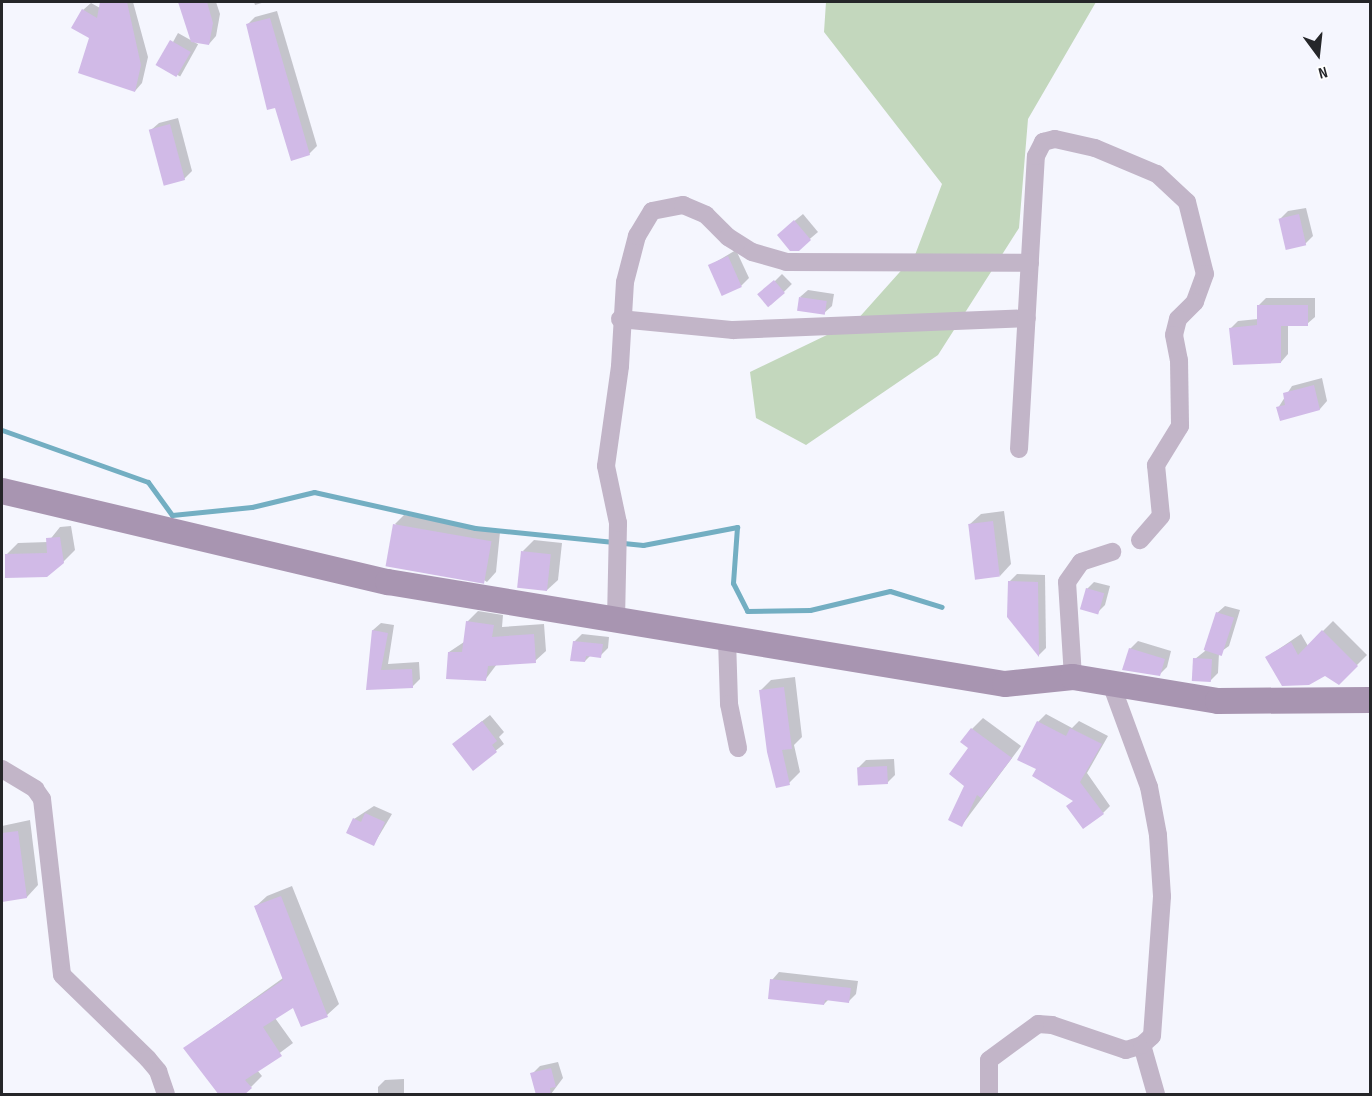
<!DOCTYPE html>
<style>
body{margin:0}
#map{position:relative;width:1372px;height:1096px;overflow:hidden;background:#f5f6fe;font-family:"Sofia Sans Condensed",sans-serif}
div>[style]{position:absolute}
.green>*{inset:0;background:#c3d7bd}
.shadow>*{inset:0;background:#0003;transform-origin:0 0}
.stream>*{height:5px;margin:-2.5px;padding:0 2.5px;transform-origin:2.5px;border-radius:2.5px;background:#73aec2}
.building>*{inset:0;background:#d1bae7;transform-origin:0 0}
.street>*{height:18px;margin:-9px;padding:0 9px;transform-origin:9px;border-radius:9px;background:#c2b5c8}
.secondary>*{height:26px;margin:-13px;padding:0 13px;transform-origin:13px;border-radius:13px;background:#a895b1}
span{translate:-50% -50%;white-space:nowrap;text-align:center;line-height:1.15;-webkit-text-stroke:4.5px #fff;paint-order:stroke}
.frame{position:absolute;inset:0;border:3px solid #252629;pointer-events:none}
.north{position:absolute;left:1288px;top:24px;width:60px;height:60px;-webkit-text-stroke:4px #fff;paint-order:stroke;rotate:165deg;font-size:16px;font-weight:700;line-height:24px;text-align:center;color:#252629}
.north::after{content:'';display:block;margin:auto;width:21px;height:27px;background:#252629;clip-path:polygon(50% 0,100% 100%,50% 72%,0 100%)}
</style>
<div id="map">
<div class="green">
<div style="clip-path:polygon(826px 2px,1096px 2px,1028px 119px,1019px 228px,938px 355px,806px 445px,756px 418px,750px 372px,856px 321px,915px 255px,942px 184px,824px 32px)"></div>
</div>
<div class="shadow">
<div style="clip-path:polygon(102px 2px,133px 2px,148px 57px,142px 83px,135px 91px,91px 37px,83px 10px,91px 3px,100px 8px)"></div>
<div style="clip-path:polygon(181px 2px,216px 2px,220px 14px,216px 36px,209px 44px,193px 41px)"></div>
<div style="clip-path:polygon(254px 2px,265px 2px,255px 5px)"></div>
<div style="clip-path:polygon(277px 11px,317px 146px,309px 154px,248px 24px,255px 17px)"></div>
<div style="left:178px;top:33px;width:23px;height:37px;rotate:29deg"></div>
<div style="clip-path:polygon(178px 118px,192px 171px,184px 179px,151px 130px,159px 123px)"></div>
<div style="clip-path:polygon(1306px 208px,1313px 236px,1305px 244px,1280px 219px,1288px 211px)"></div>
<div style="clip-path:polygon(803px 214px,818px 232px,798px 249px,786px 228px)"></div>
<div style="clip-path:polygon(736px 250px,749px 278px,741px 286px,709px 266px)"></div>
<div style="left:782px;top:274px;width:14px;height:30px;rotate:45deg"></div>
<div style="clip-path:polygon(808px 290px,834px 294px,832px 306px,824px 313px,800px 297px)"></div>
<div style="clip-path:polygon(1266px 298px,1315px 298px,1315px 317px,1307px 324px,1288px 324px,1288px 354px,1281px 362px,1230px 329px,1238px 321px,1258px 319px,1258px 306px)"></div>
<div style="clip-path:polygon(1322px 378px,1327px 401px,1320px 409px,1278px 408px,1292px 386px)"></div>
<div style="clip-path:polygon(1004px 511px,1011px 564px,1000px 576px,969px 525px,981px 514px)"></div>
<div style="clip-path:polygon(404px 515px,500px 532px,496px 572px,487px 582px,395px 524px)"></div>
<div style="clip-path:polygon(71px 526px,75px 550px,63px 562px,6px 555px,18px 543px,48px 542px,60px 527px)"></div>
<div style="clip-path:polygon(534px 540px,562px 543px,558px 580px,546px 591px,523px 551px)"></div>
<div style="clip-path:polygon(1017px 574px,1045px 575px,1046px 648px,1039px 655px,1008px 617px,1010px 581px)"></div>
<div style="clip-path:polygon(1094px 582px,1110px 586px,1105px 605px,1098px 612px,1087px 589px)"></div>
<div style="clip-path:polygon(1225px 606px,1240px 610px,1229px 646px,1219px 653px,1218px 673px,1210px 681px,1195px 659px,1205px 651px,1217px 613px)"></div>
<div style="clip-path:polygon(478px 611px,503px 615px,502px 627px,544px 624px,546px 651px,535px 661px,497px 664px,485px 680px,449px 652px,464px 642px,467px 622px)"></div>
<div style="clip-path:polygon(1333px 621px,1367px 655px,1339px 683px,1325px 674px,1267px 657px,1301px 634px,1308px 646px)"></div>
<div style="clip-path:polygon(381px 623px,394px 625px,388px 664px,419px 662px,420px 679px,412px 687px,367px 689px,373px 630px)"></div>
<div style="clip-path:polygon(582px 634px,609px 637px,608px 648px,600px 656px,591px 655px,585px 661px,574px 642px)"></div>
<div style="clip-path:polygon(1138px 641px,1171px 651px,1167px 667px,1159px 675px,1130px 649px)"></div>
<div style="clip-path:polygon(795px 677px,802px 737px,794px 745px,800px 772px,789px 783px,760px 691px,771px 680px)"></div>
<div style="clip-path:polygon(1046px 714px,1072px 728px,1079px 721px,1108px 736px,1087px 773px,1110px 806px,1103px 813px,1074px 800px,1038px 722px)"></div>
<div style="clip-path:polygon(490px 715px,504px 732px,499px 737px,504px 744px,473px 769px,462px 737px)"></div>
<div style="clip-path:polygon(983px 718px,1021px 746px,962px 825px,972px 729px)"></div>
<div style="clip-path:polygon(894px 759px,895px 775px,887px 783px,858px 768px,866px 760px)"></div>
<div style="clip-path:polygon(374px 806px,392px 814px,374px 844px,354px 819px)"></div>
<div style="clip-path:polygon(30px 820px,38px 885px,27px 897px,2px 900px,2px 826px)"></div>
<div style="clip-path:polygon(292px 886px,339px 1004px,327px 1015px,294px 1006px,275px 1018px,293px 1043px,257px 1070px,262px 1076px,251px 1087px,185px 1048px,283px 978px,255px 907px,267px 896px)"></div>
<div style="clip-path:polygon(779px 972px,858px 981px,856px 994px,849px 1001px,829px 999px,824px 1004px,772px 980px)"></div>
<div style="clip-path:polygon(558px 1062px,563px 1078px,551px 1094px,532px 1074px,540px 1066px)"></div>
<div style="clip-path:polygon(404px 1079px,404px 1094px,378px 1094px,378px 1087px,385px 1080px)"></div>
</div>
<div class="stream">
<div style="left:2px;top:430px;width:155px;rotate:19.6deg"></div>
<div style="left:148px;top:482px;width:41px;rotate:54deg"></div>
<div style="left:172px;top:515px;width:80px;rotate:-5.7deg"></div>
<div style="left:252px;top:507px;width:64px;rotate:-13.6deg"></div>
<div style="left:314px;top:492px;width:165px;rotate:12.6deg"></div>
<div style="left:475px;top:528px;width:169px;rotate:5.8deg"></div>
<div style="left:643px;top:545px;width:96px;rotate:-10.8deg"></div>
<div style="left:737px;top:527px;width:56px;rotate:94.1deg"></div>
<div style="left:733px;top:583px;width:31px;rotate:63deg"></div>
<div style="left:747px;top:611px;width:63px;rotate:-0.9deg"></div>
<div style="left:810px;top:610px;width:82px;rotate:-13.4deg"></div>
<div style="left:890px;top:591px;width:54px;rotate:17.1deg"></div>
</div>
<div class="building">
<div style="clip-path:polygon(100px 2px,127px 2px,141px 65px,135px 92px,78px 73px,89px 38px,71px 28px,82px 9px,97px 18px)"></div>
<div style="clip-path:polygon(178px 2px,207px 2px,213px 23px,209px 45px,191px 42px)"></div>
<div style="clip-path:polygon(270px 18px,310px 155px,291px 161px,275px 108px,267px 110px,246px 24px)"></div>
<div style="left:170px;top:40px;width:24px;height:29px;rotate:30deg"></div>
<div style="left:170px;top:124px;width:58px;height:22px;rotate:75deg"></div>
<div style="left:1299px;top:214px;width:32px;height:21px;rotate:77deg"></div>
<div style="clip-path:polygon(794px 220px,811px 240px,799px 251px,790px 251px,777px 235px)"></div>
<div style="left:728px;top:256px;width:34px;height:22px;rotate:66deg"></div>
<div style="left:774px;top:280px;width:17px;height:22px;rotate:50deg"></div>
<div style="left:799px;top:297px;width:28px;height:14px;rotate:8deg"></div>
<div style="clip-path:polygon(1257px 305px,1308px 305px,1308px 326px,1281px 326px,1281px 363px,1233px 365px,1229px 328px,1257px 325px)"></div>
<div style="clip-path:polygon(1314px 385px,1320px 410px,1280px 421px,1276px 407px,1285px 405px,1283px 393px)"></div>
<div style="left:993px;top:521px;width:56px;height:25px;rotate:83deg"></div>
<div style="left:393px;top:524px;width:100px;height:43px;rotate:10deg"></div>
<div style="clip-path:polygon(60px 537px,64px 563px,47px 577px,5px 578px,5px 554px,47px 553px,46px 538px)"></div>
<div style="left:521px;top:551px;width:30px;height:37px;rotate:6deg"></div>
<div style="clip-path:polygon(1008px 581px,1038px 582px,1039px 657px,1007px 617px)"></div>
<div style="left:1086px;top:588px;width:19px;height:22px;rotate:16deg"></div>
<div style="left:1216px;top:612px;width:19px;height:40px;rotate:18deg"></div>
<div style="clip-path:polygon(466px 621px,494px 625px,492px 637px,534px 634px,536px 663px,488px 666px,486px 681px,446px 679px,448px 652px,462px 652px)"></div>
<div style="clip-path:polygon(372px 630px,388px 633px,381px 670px,412px 669px,413px 688px,366px 690px)"></div>
<div style="clip-path:polygon(1322px 630px,1358px 666px,1339px 685px,1325px 676px,1309px 685px,1282px 686px,1265px 657px,1291px 642px,1298px 655px)"></div>
<div style="clip-path:polygon(573px 641px,603px 644px,601px 658px,586px 656px,585px 662px,570px 661px)"></div>
<div style="clip-path:polygon(1129px 648px,1165px 659px,1160px 676px,1122px 670px)"></div>
<div style="left:1193px;top:658px;width:19px;height:23px;rotate:3deg"></div>
<div style="clip-path:polygon(784px 687px,792px 749px,782px 750px,790px 785px,776px 788px,767px 752px,759px 690px)"></div>
<div style="clip-path:polygon(482px 721px,497px 741px,492px 745px,497px 752px,473px 771px,452px 744px)"></div>
<div style="clip-path:polygon(1037px 721px,1066px 736px,1070px 728px,1102px 744px,1080px 782px,1104px 814px,1083px 829px,1066px 806px,1073px 801px,1032px 776px,1036px 769px,1017px 760px)"></div>
<div style="clip-path:polygon(971px 728px,1012px 758px,981px 798px,977px 795px,962px 827px,948px 820px,964px 786px,949px 774px,968px 748px,960px 742px)"></div>
<div style="left:887px;top:766px;width:18px;height:30px;rotate:87deg"></div>
<div style="clip-path:polygon(365px 813px,385px 822px,374px 846px,346px 833px,353px 818px,361px 822px)"></div>
<div style="clip-path:polygon(18px 831px,27px 898px,2px 902px,2px 833px)"></div>
<div style="clip-path:polygon(281px 896px,328px 1017px,301px 1027px,293px 1008px,263px 1027px,282px 1056px,245px 1080px,252px 1088px,244px 1095px,219px 1095px,183px 1048px,283px 980px,254px 906px)"></div>
<div style="clip-path:polygon(770px 979px,851px 988px,849px 1003px,825px 1000px,824px 1005px,768px 999px)"></div>
<div style="clip-path:polygon(551px 1068px,556px 1087px,550px 1088px,551px 1095px,536px 1095px,530px 1073px)"></div>
</div>
<div class="street">
<div style="left:620px;top:319px;width:114px;rotate:5.6deg"></div>
<div style="left:733px;top:330px;width:294px;rotate:-2.3deg"></div>
<div style="left:1019px;top:449px;width:293px;rotate:-86.7deg"></div>
<div style="left:1036px;top:156px;width:16px;rotate:-63deg"></div>
<div style="left:1043px;top:142px;width:12px;rotate:-14deg"></div>
<div style="left:1055px;top:139px;width:41px;rotate:12.7deg"></div>
<div style="left:1095px;top:148px;width:67px;rotate:22.8deg"></div>
<div style="left:1157px;top:174px;width:41px;rotate:43deg"></div>
<div style="left:1187px;top:202px;width:74px;rotate:76deg"></div>
<div style="left:1205px;top:274px;width:30px;rotate:110deg"></div>
<div style="left:1195px;top:302px;width:24px;rotate:135deg"></div>
<div style="left:1178px;top:319px;width:16px;rotate:104deg"></div>
<div style="left:1174px;top:335px;width:25px;rotate:79deg"></div>
<div style="left:1179px;top:360px;width:66px;rotate:89.1deg"></div>
<div style="left:1180px;top:426px;width:46px;rotate:121.6deg"></div>
<div style="left:1156px;top:465px;width:51px;rotate:84.4deg"></div>
<div style="left:1161px;top:516px;width:32px;rotate:131deg"></div>
<div style="left:616px;top:620px;width:97px;rotate:-88.8deg"></div>
<div style="left:618px;top:523px;width:58px;rotate:-101.9deg"></div>
<div style="left:606px;top:466px;width:101px;rotate:-82deg"></div>
<div style="left:620px;top:366px;width:84px;rotate:-86.6deg"></div>
<div style="left:625px;top:282px;width:48px;rotate:-75.4deg"></div>
<div style="left:637px;top:236px;width:29px;rotate:-59deg"></div>
<div style="left:652px;top:211px;width:32px;rotate:-11deg"></div>
<div style="left:683px;top:205px;width:25px;rotate:23deg"></div>
<div style="left:706px;top:215px;width:31px;rotate:45deg"></div>
<div style="left:728px;top:237px;width:28px;rotate:32deg"></div>
<div style="left:752px;top:252px;width:35px;rotate:16deg"></div>
<div style="left:786px;top:262px;width:244px;rotate:0.2deg"></div>
<div style="left:727px;top:639px;width:65px;rotate:88.2deg"></div>
<div style="left:729px;top:704px;width:45px;rotate:78.4deg"></div>
<div style="left:1073px;top:677px;width:95px;rotate:-93.6deg"></div>
<div style="left:1067px;top:582px;width:24px;rotate:-55deg"></div>
<div style="left:1081px;top:562px;width:33px;rotate:-18deg"></div>
<div style="left:2px;top:769px;width:39px;rotate:31deg"></div>
<div style="left:35px;top:789px;width:12px;rotate:55deg"></div>
<div style="left:42px;top:799px;width:177px;rotate:83.5deg"></div>
<div style="left:62px;top:975px;width:120px;rotate:44.3deg"></div>
<div style="left:148px;top:1059px;width:16px;rotate:50deg"></div>
<div style="left:158px;top:1071px;width:24px;rotate:71deg"></div>
<div style="left:1142px;top:1045px;width:51px;rotate:74.1deg"></div>
<div style="left:989px;top:1094px;width:34px;rotate:-90deg"></div>
<div style="left:989px;top:1060px;width:61px;rotate:-36.3deg"></div>
<div style="left:1038px;top:1024px;width:14px;rotate:4deg"></div>
<div style="left:1052px;top:1025px;width:78px;rotate:18.7deg"></div>
<div style="left:1126px;top:1050px;width:17px;rotate:-17deg"></div>
<div style="left:1142px;top:1045px;width:13px;rotate:-42deg"></div>
<div style="left:1152px;top:1036px;width:140px;rotate:-85.9deg"></div>
<div style="left:1162px;top:896px;width:61px;rotate:-93.8deg"></div>
<div style="left:1158px;top:835px;width:49px;rotate:-100.6deg"></div>
<div style="left:1149px;top:787px;width:113px;rotate:-110.2deg"></div>
</div>
<div class="secondary">
<div style="left:2px;top:491px;width:397px;rotate:13.3deg"></div>
<div style="left:388px;top:582px;width:625px;rotate:9.39deg"></div>
<div style="left:1005px;top:684px;width:68px;rotate:-5.9deg"></div>
<div style="left:1073px;top:677px;width:147px;rotate:9.4deg"></div>
<div style="left:1218px;top:701px;width:152px;rotate:-0.4deg"></div>
</div>
<div class="frame"></div>
<div class="north">N</div>
</div>
